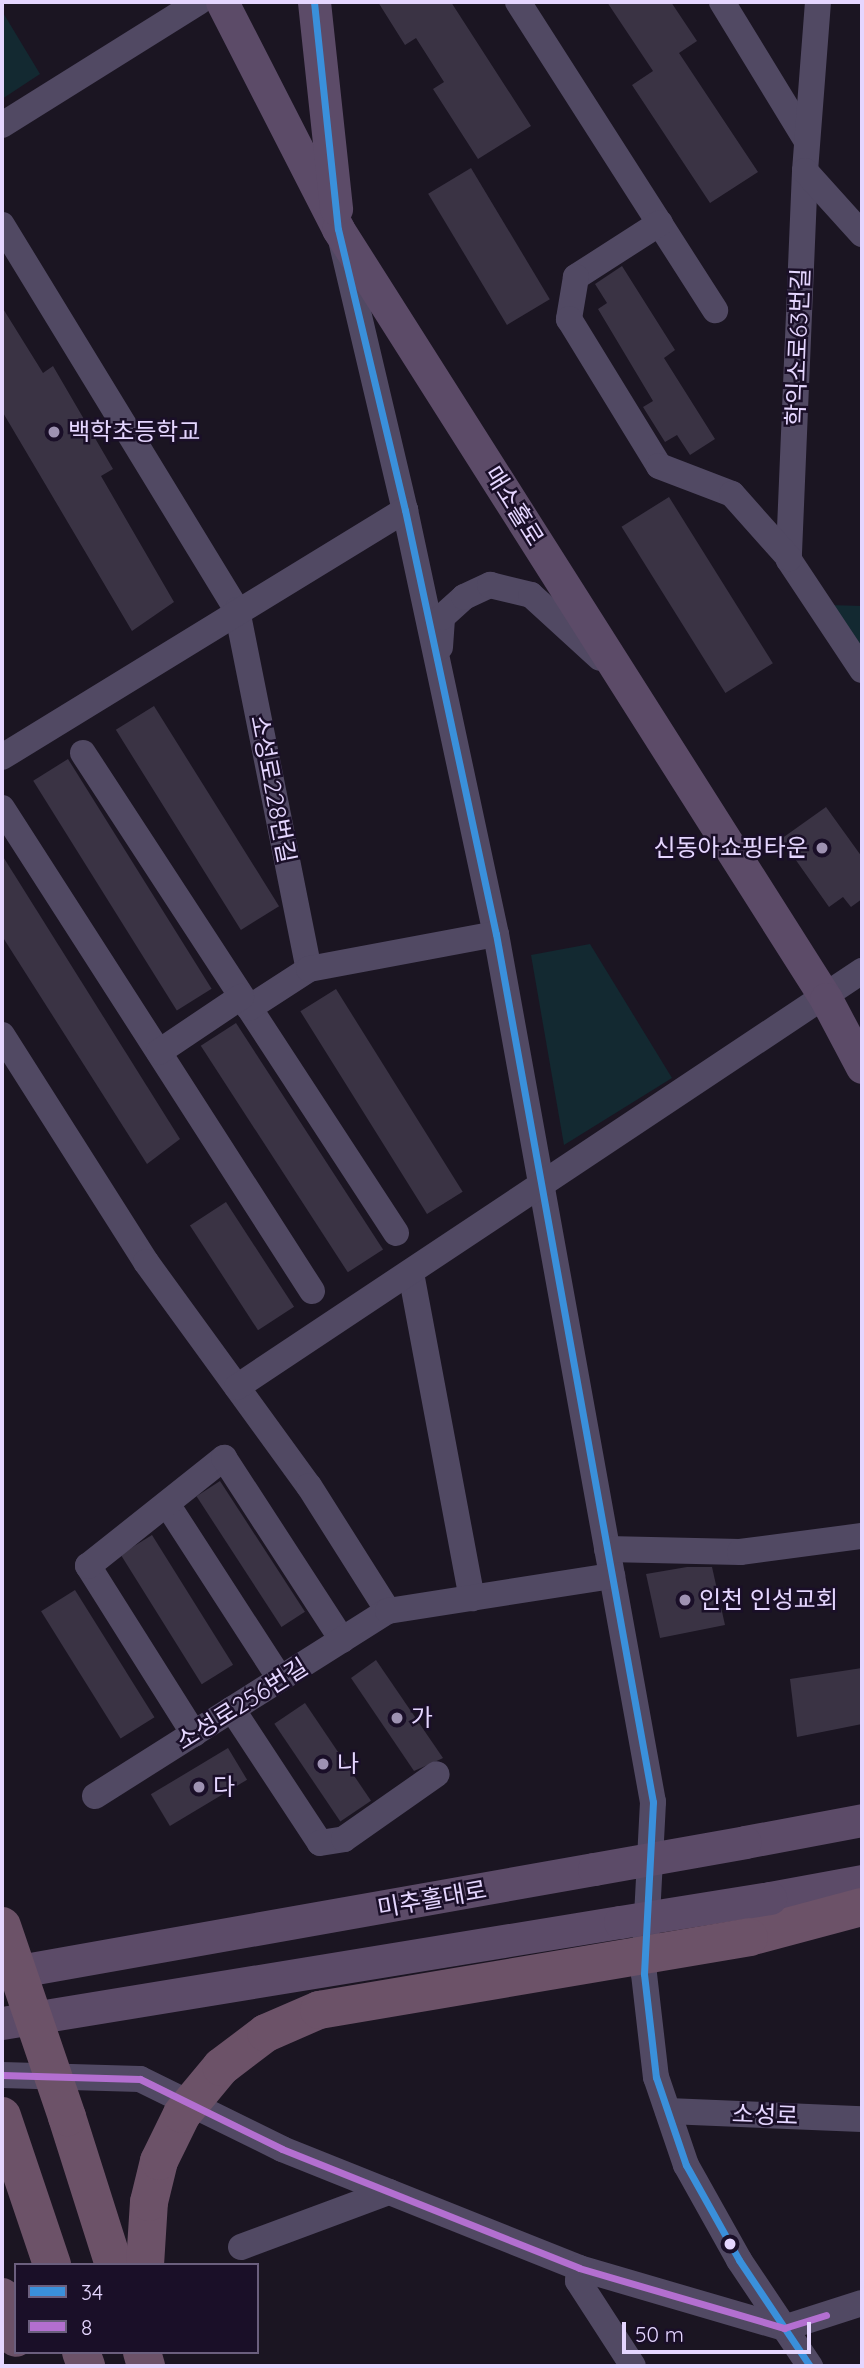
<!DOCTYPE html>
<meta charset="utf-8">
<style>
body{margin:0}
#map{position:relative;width:864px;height:2368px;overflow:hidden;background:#1b1522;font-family:Quicksand,"Noto Sans KR",sans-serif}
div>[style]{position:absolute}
.green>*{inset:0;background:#132931}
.building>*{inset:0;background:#3a3344;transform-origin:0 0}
.minor>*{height:26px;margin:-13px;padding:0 13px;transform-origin:13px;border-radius:13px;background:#514963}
.major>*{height:33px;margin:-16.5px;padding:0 16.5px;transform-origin:16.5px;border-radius:16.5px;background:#5c4b68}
.highway>*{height:38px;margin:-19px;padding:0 19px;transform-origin:19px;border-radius:19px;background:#6c5268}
.major-bridge>*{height:33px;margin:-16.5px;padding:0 16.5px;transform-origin:16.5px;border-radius:16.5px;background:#5c4b68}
.highway-bridge>*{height:38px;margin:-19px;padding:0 19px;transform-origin:19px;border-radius:19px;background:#6c5268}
.bus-1>*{height:7px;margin:-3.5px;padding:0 3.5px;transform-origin:3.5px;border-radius:3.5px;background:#3a90db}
.bus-2>*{height:7px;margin:-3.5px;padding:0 3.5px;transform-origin:3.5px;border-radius:3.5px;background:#b36fd0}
.dots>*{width:19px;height:19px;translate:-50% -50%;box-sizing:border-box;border:4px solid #1a0f28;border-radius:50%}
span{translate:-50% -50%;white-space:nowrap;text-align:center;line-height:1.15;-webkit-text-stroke:5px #1a0f28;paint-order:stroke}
.street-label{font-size:24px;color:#e5d6ff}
.poi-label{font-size:24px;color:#e5d6ff}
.left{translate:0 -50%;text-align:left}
.right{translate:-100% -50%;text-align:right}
.frame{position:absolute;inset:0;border:4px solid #e5d6ff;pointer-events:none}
.legend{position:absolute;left:14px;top:2263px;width:245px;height:91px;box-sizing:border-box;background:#1a0f28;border:2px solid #6b5f7e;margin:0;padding:9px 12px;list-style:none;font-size:21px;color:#e5d6ff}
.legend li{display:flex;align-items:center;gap:14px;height:35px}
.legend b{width:35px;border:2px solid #6b5f7e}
.scale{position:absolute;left:622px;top:2322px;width:189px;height:32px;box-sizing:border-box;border:4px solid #e5d6ff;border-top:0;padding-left:9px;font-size:21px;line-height:24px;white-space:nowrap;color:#e5d6ff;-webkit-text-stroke:5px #1a0f28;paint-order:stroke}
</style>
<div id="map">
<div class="green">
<div style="clip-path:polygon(2px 11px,40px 74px,2px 99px)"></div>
<div style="clip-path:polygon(829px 605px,862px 606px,862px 653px)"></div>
<div style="clip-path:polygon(590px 944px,672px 1078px,564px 1145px,531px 955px)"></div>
</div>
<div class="building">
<div style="clip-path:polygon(378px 2px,451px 2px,531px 126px,478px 159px,433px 89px,444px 82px,416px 38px,405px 45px)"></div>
<div style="clip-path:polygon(607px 2px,671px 2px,697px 41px,679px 53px,758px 172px,710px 203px,632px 85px,653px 71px)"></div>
<div style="left:471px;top:168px;width:153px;height:50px;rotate:59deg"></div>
<div style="clip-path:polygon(622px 266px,675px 350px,664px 358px,715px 439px,690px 455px,677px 435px,665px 442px,643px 407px,653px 401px,598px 309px,607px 303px,595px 284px)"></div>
<div style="clip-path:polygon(2px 307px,43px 373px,53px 366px,113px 469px,101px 476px,174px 602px,132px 631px,2px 411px)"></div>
<div style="left:669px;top:497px;width:196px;height:56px;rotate:58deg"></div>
<div style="left:154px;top:706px;width:236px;height:45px;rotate:58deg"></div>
<div style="left:68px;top:759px;width:271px;height:41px;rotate:58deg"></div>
<div style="clip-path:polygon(826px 807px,862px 857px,862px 899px,851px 907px,843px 897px,829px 907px,781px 839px)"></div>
<div style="clip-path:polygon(2px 855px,180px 1139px,147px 1164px,2px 936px)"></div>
<div style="left:336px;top:989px;width:239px;height:42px;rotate:58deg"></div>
<div style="left:236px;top:1023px;width:270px;height:42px;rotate:57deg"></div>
<div style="left:226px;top:1202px;width:125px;height:43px;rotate:57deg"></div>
<div style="left:220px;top:1481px;width:156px;height:28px;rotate:57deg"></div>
<div style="left:152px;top:1535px;width:153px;height:37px;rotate:58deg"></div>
<div style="clip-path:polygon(687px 1567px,712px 1567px,725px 1625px,660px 1638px,646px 1574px)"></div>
<div style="left:75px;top:1590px;width:150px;height:40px;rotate:58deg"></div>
<div style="clip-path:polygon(376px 1660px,443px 1758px,441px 1759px,414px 1771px,351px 1678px)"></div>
<div style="clip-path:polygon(862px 1668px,862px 1724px,797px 1737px,790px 1679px)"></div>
<div style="left:305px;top:1703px;width:118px;height:37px;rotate:56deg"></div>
<div style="left:228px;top:1748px;width:37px;height:90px;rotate:59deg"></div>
</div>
<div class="minor">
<div style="left:518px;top:2px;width:366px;rotate:57.4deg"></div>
<div style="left:722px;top:2px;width:163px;rotate:58.6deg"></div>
<div style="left:818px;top:2px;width:169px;rotate:94.4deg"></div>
<div style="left:805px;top:171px;width:389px;rotate:92.4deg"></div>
<div style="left:789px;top:560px;width:132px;rotate:56.4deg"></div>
<div style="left:2px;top:125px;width:232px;rotate:-32deg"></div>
<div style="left:805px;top:171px;width:85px;rotate:47.9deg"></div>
<div style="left:660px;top:223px;width:100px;rotate:147.3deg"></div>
<div style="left:576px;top:277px;width:43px;rotate:99.5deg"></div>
<div style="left:569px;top:319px;width:172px;rotate:58.5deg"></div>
<div style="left:659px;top:466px;width:78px;rotate:21deg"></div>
<div style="left:732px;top:494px;width:86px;rotate:48.3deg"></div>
<div style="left:2px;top:225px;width:451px;rotate:58.6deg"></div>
<div style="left:237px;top:610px;width:366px;rotate:78.7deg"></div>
<div style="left:342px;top:244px;width:273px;rotate:76.7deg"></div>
<div style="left:405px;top:510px;width:434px;rotate:77.9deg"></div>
<div style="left:496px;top:934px;width:882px;rotate:79.75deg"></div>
<div style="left:653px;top:1802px;width:172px;rotate:93deg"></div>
<div style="left:644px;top:1974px;width:104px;rotate:83.4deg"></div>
<div style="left:656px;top:2077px;width:93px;rotate:71.2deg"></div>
<div style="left:686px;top:2165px;width:109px;rotate:60.8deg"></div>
<div style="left:739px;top:2260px;width:128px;rotate:56.2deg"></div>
<div style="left:440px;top:647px;width:30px;rotate:-86deg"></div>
<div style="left:442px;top:617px;width:30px;rotate:-42deg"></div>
<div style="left:464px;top:597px;width:29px;rotate:-25deg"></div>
<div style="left:490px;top:585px;width:42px;rotate:13.7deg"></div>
<div style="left:531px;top:595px;width:93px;rotate:42.4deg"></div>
<div style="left:83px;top:753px;width:573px;rotate:56.89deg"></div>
<div style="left:2px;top:757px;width:473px;rotate:-31.5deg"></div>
<div style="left:2px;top:808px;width:574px;rotate:57.31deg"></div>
<div style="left:249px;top:1008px;width:72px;rotate:-33deg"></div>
<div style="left:309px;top:969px;width:190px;rotate:-10.6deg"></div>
<div style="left:2px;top:1035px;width:269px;rotate:57.6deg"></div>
<div style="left:146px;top:1262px;width:277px;rotate:54deg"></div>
<div style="left:309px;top:1486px;width:148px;rotate:57.7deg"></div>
<div style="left:159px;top:1052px;width:99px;rotate:-33.9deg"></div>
<div style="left:411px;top:1273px;width:331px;rotate:79.4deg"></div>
<div style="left:237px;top:1387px;width:751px;rotate:-33.65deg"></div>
<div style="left:167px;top:1504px;width:208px;rotate:57.1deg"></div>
<div style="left:607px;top:1549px;width:133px;rotate:1.3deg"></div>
<div style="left:740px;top:1552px;width:123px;rotate:-7.5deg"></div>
<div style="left:232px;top:1709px;width:160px;rotate:56.7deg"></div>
<div style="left:320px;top:1843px;width:24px;rotate:-9deg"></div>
<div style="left:344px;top:1839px;width:113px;rotate:-35deg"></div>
<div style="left:194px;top:1734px;width:199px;rotate:-122.2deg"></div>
<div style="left:88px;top:1566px;width:174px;rotate:-38.5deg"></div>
<div style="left:224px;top:1458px;width:217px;rotate:57deg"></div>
<div style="left:95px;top:1796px;width:347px;rotate:-32.3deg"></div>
<div style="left:388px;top:1611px;width:227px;rotate:-8.9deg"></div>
<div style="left:2px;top:2075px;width:138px;rotate:1.7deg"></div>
<div style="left:140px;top:2079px;width:158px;rotate:26.2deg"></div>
<div style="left:282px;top:2149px;width:320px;rotate:21.8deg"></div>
<div style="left:579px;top:2268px;width:214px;rotate:16.3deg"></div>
<div style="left:784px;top:2328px;width:82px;rotate:-17.8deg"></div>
<div style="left:668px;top:2111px;width:194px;rotate:2.4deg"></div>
<div style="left:241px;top:2247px;width:158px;rotate:-20.4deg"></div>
<div style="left:579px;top:2268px;width:13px;rotate:94deg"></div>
<div style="left:578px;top:2281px;width:101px;rotate:57.1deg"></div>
</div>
<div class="major">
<div style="left:222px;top:2px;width:255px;rotate:62.9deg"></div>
<div style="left:338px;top:229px;width:912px;rotate:57.63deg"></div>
<div style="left:826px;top:999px;width:77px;rotate:62.1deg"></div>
<div style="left:314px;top:2px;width:208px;rotate:83.9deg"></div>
<div style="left:745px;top:1842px;width:119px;rotate:-10.6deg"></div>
<div style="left:770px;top:1898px;width:94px;rotate:-10.5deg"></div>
<div style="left:2px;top:1974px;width:601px;rotate:-10.06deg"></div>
<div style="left:2px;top:2023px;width:626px;rotate:-9.28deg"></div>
</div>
<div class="highway">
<div style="left:749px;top:1937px;width:117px;rotate:-14.9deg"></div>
<div style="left:2px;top:2116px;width:157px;rotate:71.4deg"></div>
<div style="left:67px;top:2117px;width:155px;rotate:72.4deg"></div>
<div style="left:145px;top:2265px;width:63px;rotate:-86.4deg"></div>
<div style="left:149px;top:2202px;width:42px;rotate:-76.3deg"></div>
<div style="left:2px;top:2297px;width:43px;rotate:71.1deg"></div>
<div style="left:81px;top:2352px;width:15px;rotate:70deg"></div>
<div style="left:142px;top:2352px;width:15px;rotate:74deg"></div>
</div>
<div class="major-bridge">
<div style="left:594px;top:1869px;width:153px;rotate:-10.1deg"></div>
<div style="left:620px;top:1922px;width:152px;rotate:-9.1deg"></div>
</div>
<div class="highway-bridge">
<div style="left:2px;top:1926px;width:202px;rotate:71.2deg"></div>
<div style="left:159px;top:2161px;width:52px;rotate:-63.9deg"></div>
<div style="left:182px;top:2114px;width:61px;rotate:-50.3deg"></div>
<div style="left:221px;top:2067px;width:56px;rotate:-37.1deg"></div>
<div style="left:266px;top:2033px;width:58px;rotate:-23.5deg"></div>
<div style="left:319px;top:2010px;width:436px;rotate:-9.6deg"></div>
</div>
<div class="bus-1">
<div style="left:314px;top:2px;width:228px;rotate:84deg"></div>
<div style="left:338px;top:229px;width:289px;rotate:76.6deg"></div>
<div style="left:405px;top:510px;width:434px;rotate:77.9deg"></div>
<div style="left:496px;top:934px;width:882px;rotate:79.75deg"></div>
<div style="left:653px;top:1802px;width:172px;rotate:93deg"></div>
<div style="left:644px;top:1974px;width:104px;rotate:83.4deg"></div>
<div style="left:656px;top:2077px;width:93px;rotate:71.2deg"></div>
<div style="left:686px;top:2165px;width:109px;rotate:60.8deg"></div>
<div style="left:739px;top:2260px;width:128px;rotate:56.2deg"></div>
</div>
<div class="bus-2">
<div style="left:2px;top:2075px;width:138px;rotate:1.7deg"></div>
<div style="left:140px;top:2079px;width:158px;rotate:26.2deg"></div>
<div style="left:282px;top:2149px;width:320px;rotate:21.8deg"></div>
<div style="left:579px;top:2268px;width:214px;rotate:16.3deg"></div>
<div style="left:784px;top:2328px;width:44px;rotate:-17.2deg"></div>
</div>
<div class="dots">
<div style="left:54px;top:432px;background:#9e92b2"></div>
<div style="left:822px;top:848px;background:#9e92b2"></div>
<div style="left:685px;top:1600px;background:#9e92b2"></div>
<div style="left:397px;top:1718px;background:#9e92b2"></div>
<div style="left:323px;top:1764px;background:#9e92b2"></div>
<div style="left:199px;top:1787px;background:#9e92b2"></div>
<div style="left:730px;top:2244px;background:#e5d6ff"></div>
</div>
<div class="street-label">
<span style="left:798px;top:347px;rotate:-88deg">학익소로63번길</span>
<span style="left:514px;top:506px;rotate:58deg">매소홀로</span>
<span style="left:273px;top:789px;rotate:79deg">소성로228번길</span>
<span style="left:242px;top:1704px;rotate:-32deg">소성로256번길</span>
<span style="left:432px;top:1899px;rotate:-10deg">미추홀대로</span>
<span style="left:765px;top:2115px;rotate:2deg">소성로</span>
</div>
<div class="poi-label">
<span class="left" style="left:68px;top:432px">백학초등학교</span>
<span class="right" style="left:808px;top:848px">신동아쇼핑타운</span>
<span class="left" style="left:699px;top:1600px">인천 인성교회</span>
<span class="left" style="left:411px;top:1718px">가</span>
<span class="left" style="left:337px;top:1764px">나</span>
<span class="left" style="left:213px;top:1787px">다</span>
</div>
<div class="frame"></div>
<ul class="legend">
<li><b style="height:9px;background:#3a90db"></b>34</li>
<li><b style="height:9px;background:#b36fd0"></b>8</li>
</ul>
<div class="scale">50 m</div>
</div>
